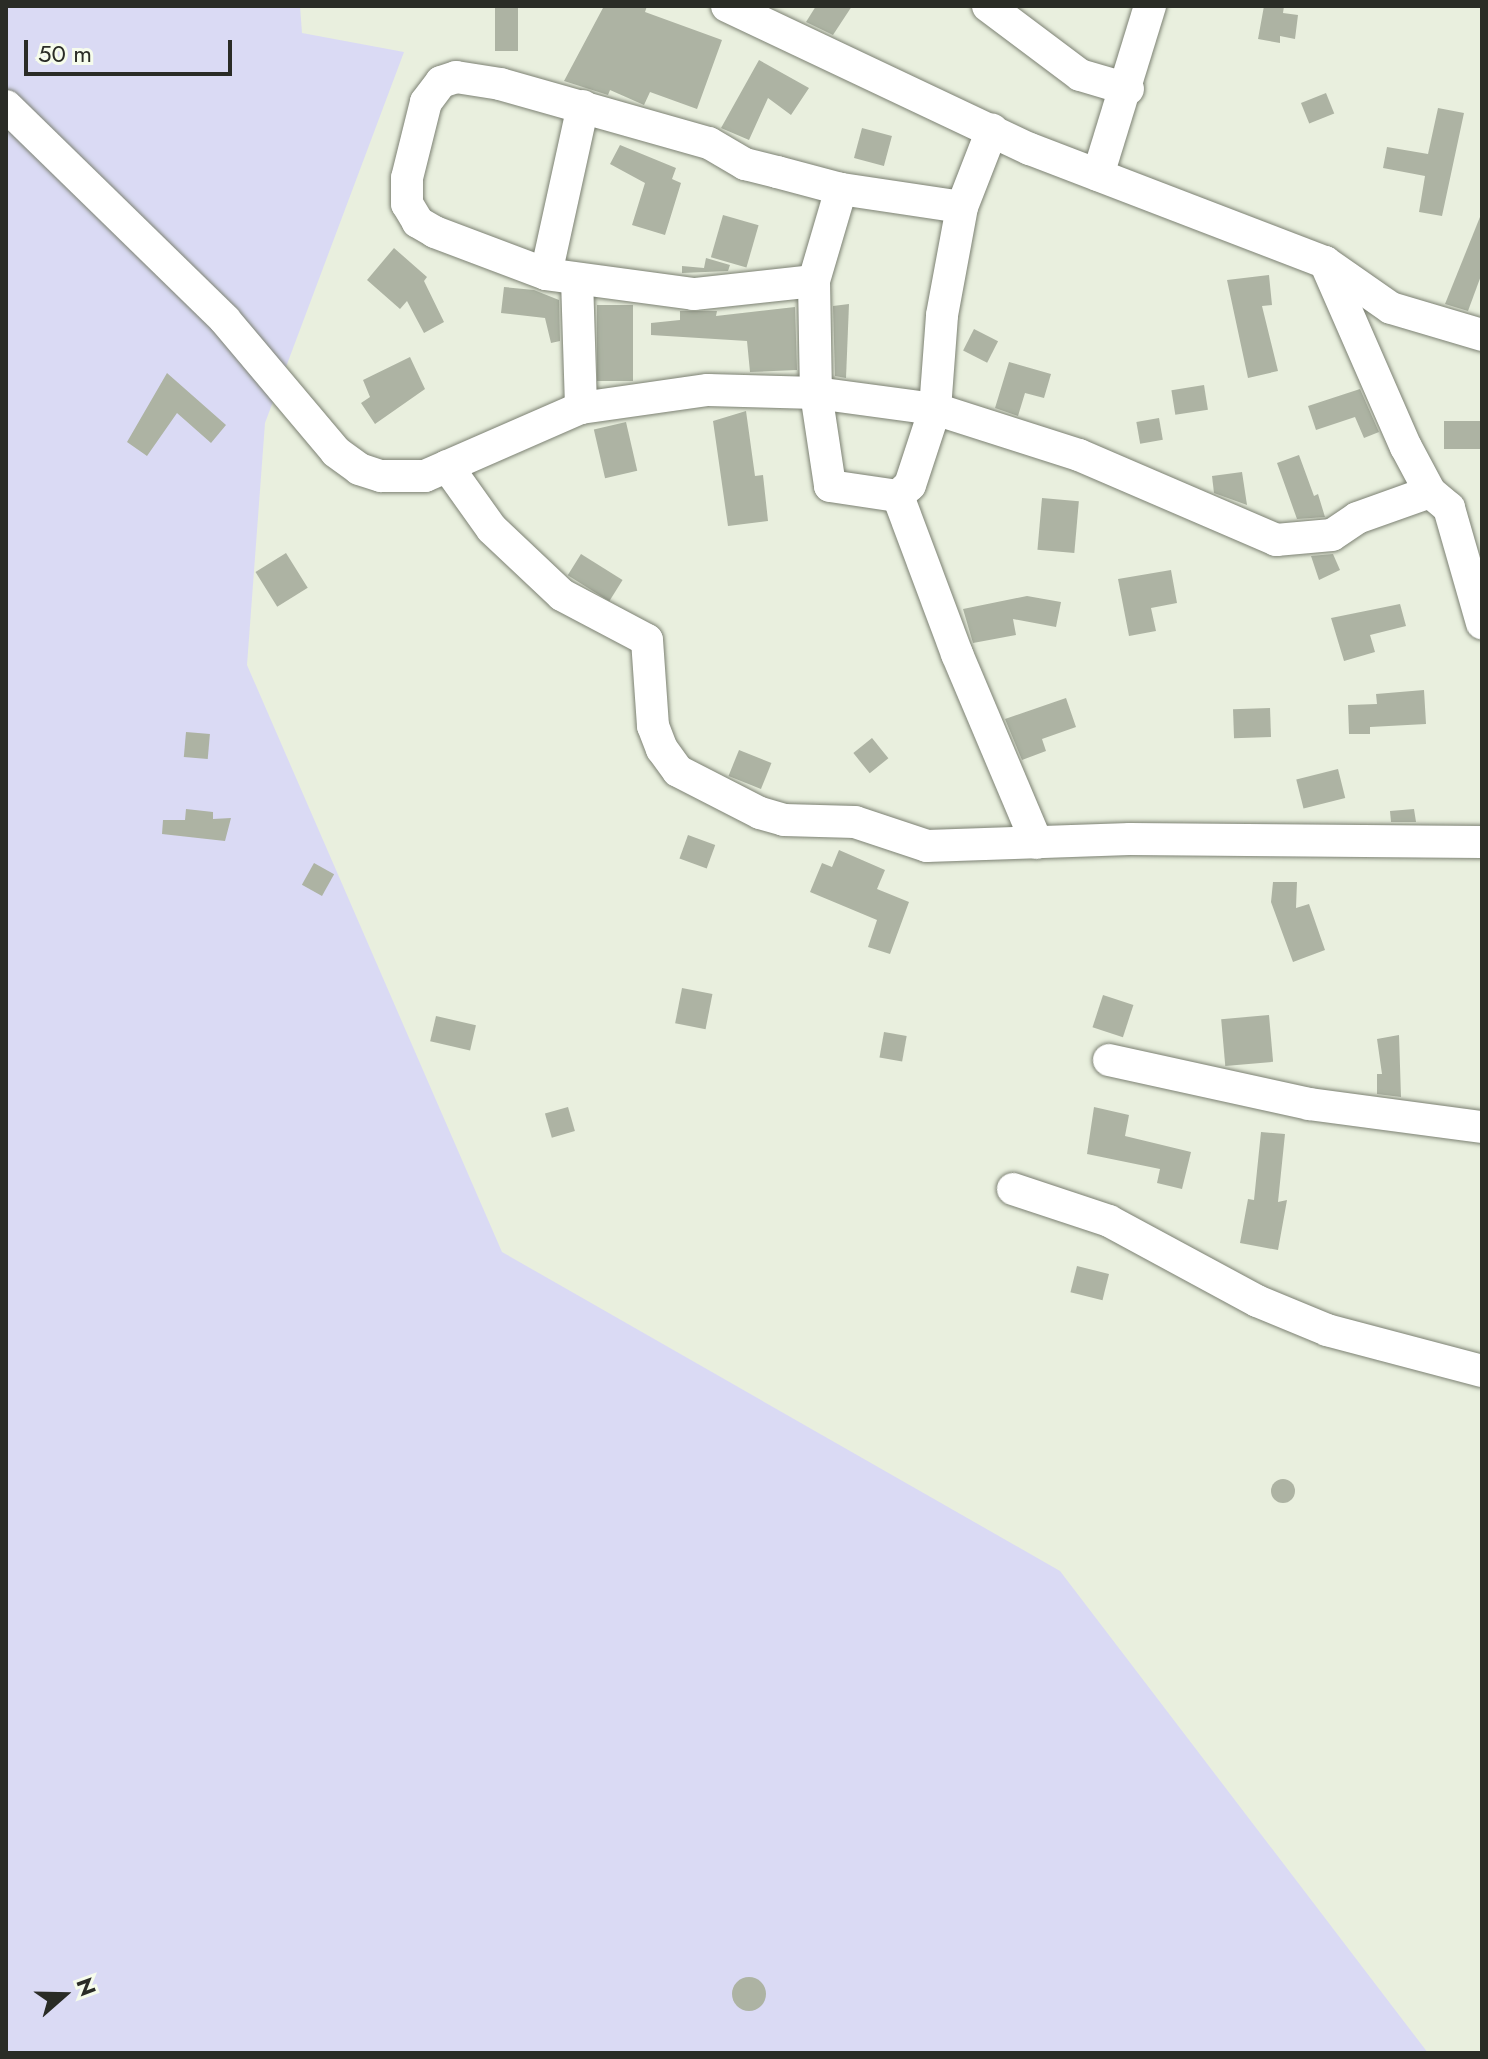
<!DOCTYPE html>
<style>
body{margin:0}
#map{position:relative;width:1488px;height:2059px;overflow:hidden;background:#e9efde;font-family:Jost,sans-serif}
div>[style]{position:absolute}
.green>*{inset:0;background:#dadaf4}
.building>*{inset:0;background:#adb3a3;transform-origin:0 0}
.round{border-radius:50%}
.roads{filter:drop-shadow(0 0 2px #7c8173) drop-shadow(0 0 2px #7c8173)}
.street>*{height:32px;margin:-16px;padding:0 16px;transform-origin:16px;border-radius:16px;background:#fff}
span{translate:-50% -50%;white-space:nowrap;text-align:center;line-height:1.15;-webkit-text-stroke:6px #f6fcec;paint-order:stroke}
.frame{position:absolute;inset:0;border:8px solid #2a2c26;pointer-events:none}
.north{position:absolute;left:24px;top:1955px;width:80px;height:80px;-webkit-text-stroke:6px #f6fcec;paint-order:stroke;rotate:70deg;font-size:22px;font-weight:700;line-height:32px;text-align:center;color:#2a2c26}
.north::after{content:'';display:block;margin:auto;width:28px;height:36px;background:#2a2c26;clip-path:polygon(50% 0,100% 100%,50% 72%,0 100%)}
.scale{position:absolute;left:24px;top:40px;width:208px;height:36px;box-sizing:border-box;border:4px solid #2a2c26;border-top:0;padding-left:10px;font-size:24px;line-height:28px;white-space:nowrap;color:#2a2c26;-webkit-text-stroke:6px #f6fcec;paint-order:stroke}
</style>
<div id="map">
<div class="green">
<div style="clip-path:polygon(6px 6px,300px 6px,302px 33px,404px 52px,265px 423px,247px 665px,502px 1252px,1060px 1571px,1428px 2053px,6px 2053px)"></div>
</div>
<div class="building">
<div style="left:495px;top:6px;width:23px;height:45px"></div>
<div style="clip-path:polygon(604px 6px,647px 6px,645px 12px,722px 40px,697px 109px,650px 92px,644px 105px,610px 90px,608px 95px,564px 81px)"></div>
<div style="clip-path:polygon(816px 6px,852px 6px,833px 35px,806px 22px)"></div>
<div style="clip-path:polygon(1264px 6px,1284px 6px,1283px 13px,1298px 15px,1295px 39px,1280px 36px,1280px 43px,1258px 39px)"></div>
<div style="clip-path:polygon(759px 60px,809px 88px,791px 115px,768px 98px,749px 140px,721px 128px)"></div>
<div style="left:1326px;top:93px;width:22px;height:27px;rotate:68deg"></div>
<div style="clip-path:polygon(1438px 108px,1464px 113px,1442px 216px,1419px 212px,1425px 176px,1383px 168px,1387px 147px,1428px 154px)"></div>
<div style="left:862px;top:128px;width:31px;height:31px;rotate:15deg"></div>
<div style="clip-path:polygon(620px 145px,676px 168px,672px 179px,681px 183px,665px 235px,632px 225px,645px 183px,610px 164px)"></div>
<div style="clip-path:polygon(1482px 212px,1482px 273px,1468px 311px,1445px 304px)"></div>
<div style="left:723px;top:215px;width:37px;height:44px;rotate:16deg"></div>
<div style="clip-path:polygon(394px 248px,427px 277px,424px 281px,444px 322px,424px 333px,407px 301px,400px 309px,367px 280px)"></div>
<div style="clip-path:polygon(706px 258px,730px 265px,728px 271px,682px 273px,682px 266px,704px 268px)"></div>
<div style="clip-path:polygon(1269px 275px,1272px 305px,1262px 306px,1278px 371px,1248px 378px,1227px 280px)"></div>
<div style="clip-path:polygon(504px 287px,534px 290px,559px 300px,560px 341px,551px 343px,545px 318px,501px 313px)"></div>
<div style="clip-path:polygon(849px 304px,846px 378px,835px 376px,833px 306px)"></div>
<div style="left:597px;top:305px;width:36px;height:76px"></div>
<div style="clip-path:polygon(795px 307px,797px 370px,750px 372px,747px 341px,651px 335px,651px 323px,680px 320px,680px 311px,717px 311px,716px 316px)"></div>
<div style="left:974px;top:329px;width:27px;height:24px;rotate:27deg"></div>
<div style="clip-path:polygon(410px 357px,425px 389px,375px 424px,361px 403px,370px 397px,363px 380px)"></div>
<div style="clip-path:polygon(1009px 362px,1051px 374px,1044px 398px,1025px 393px,1018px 416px,995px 408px)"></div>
<div style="clip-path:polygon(167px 373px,226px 425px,211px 443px,177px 413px,147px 456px,127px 442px)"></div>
<div style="left:1204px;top:385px;width:25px;height:33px;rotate:81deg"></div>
<div style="clip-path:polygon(1360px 389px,1379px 432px,1364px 438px,1355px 417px,1316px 430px,1308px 406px)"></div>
<div style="clip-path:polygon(746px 411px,755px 476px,763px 475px,768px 521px,728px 526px,713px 421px)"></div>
<div style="left:1159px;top:418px;width:22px;height:23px;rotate:80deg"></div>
<div style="left:1482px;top:421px;width:28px;height:38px;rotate:90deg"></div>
<div style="left:626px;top:422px;width:50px;height:33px;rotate:77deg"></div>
<div style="clip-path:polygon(1299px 455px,1314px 496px,1318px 494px,1325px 517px,1297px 519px,1277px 463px)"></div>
<div style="clip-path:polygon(1242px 472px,1247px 505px,1214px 493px,1212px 476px)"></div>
<div style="left:1042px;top:498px;width:37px;height:52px;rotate:5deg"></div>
<div style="left:286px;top:553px;width:41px;height:36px;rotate:58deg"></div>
<div style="left:581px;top:554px;width:49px;height:25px;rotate:32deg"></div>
<div style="clip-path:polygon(1333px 554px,1340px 570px,1319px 580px,1311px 556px)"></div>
<div style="clip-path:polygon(1171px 570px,1177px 603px,1151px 608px,1156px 631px,1129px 636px,1118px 579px)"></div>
<div style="clip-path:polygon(1027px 596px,1061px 602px,1056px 627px,1013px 619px,1016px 635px,973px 643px,963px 609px)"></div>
<div style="clip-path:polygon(1400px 604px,1406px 626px,1370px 635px,1375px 652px,1344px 661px,1331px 618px)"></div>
<div style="clip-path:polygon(1424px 690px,1426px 724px,1370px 727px,1370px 734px,1349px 734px,1348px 705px,1377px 704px,1376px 694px)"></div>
<div style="clip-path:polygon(1066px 698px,1076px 727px,1042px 739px,1046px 751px,1022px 760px,1005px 719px)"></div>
<div style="left:1270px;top:708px;width:29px;height:37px;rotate:88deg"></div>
<div style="left:186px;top:732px;width:24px;height:25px;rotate:5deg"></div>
<div style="left:872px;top:738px;width:26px;height:24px;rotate:51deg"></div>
<div style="left:739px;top:750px;width:35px;height:28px;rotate:22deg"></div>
<div style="left:1338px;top:769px;width:30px;height:43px;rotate:76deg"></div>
<div style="clip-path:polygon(186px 809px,213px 812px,213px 819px,231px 818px,225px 841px,162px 834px,163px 820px,185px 820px)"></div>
<div style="clip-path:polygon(1414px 809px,1416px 822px,1391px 822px,1390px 811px)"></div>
<div style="left:688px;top:835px;width:29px;height:25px;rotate:20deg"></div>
<div style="clip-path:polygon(839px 850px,885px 870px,877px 889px,909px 902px,890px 954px,868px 947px,877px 920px,810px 892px,822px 863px,832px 867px)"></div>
<div style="left:314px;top:863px;width:23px;height:25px;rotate:29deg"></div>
<div style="clip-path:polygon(1273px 882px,1297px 882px,1296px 908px,1309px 904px,1325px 950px,1293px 962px,1271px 902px)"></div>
<div style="left:682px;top:988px;width:31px;height:36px;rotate:11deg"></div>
<div style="left:1103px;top:995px;width:32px;height:34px;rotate:18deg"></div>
<div style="left:1269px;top:1015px;width:47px;height:48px;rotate:85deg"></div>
<div style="left:436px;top:1016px;width:41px;height:26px;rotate:13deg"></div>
<div style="left:884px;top:1032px;width:23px;height:26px;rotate:10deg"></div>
<div style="clip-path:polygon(1399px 1035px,1401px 1097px,1377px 1094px,1377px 1074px,1382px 1074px,1377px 1039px)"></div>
<div style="left:568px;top:1107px;width:25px;height:24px;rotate:74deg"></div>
<div style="clip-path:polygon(1094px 1107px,1129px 1115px,1125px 1136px,1191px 1152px,1182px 1189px,1157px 1183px,1160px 1169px,1087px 1154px)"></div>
<div style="clip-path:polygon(1261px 1132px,1285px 1134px,1278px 1202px,1287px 1200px,1278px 1250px,1240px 1243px,1248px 1199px,1254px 1200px)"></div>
<div style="left:1077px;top:1266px;width:33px;height:27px;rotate:14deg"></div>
<div class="round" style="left:1271px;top:1479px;width:24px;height:24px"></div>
<div class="round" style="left:732px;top:1977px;width:34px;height:34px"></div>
</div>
<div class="roads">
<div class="street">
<div style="left:727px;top:6px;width:335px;rotate:25.3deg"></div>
<div style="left:1030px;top:149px;width:316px;rotate:21deg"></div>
<div style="left:1325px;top:262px;width:80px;rotate:34.9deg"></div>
<div style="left:1391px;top:308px;width:95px;rotate:16.5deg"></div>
<div style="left:988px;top:6px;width:115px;rotate:36.9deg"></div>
<div style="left:1080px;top:75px;width:50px;rotate:16.3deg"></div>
<div style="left:6px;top:106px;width:306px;rotate:44.3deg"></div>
<div style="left:225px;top:320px;width:172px;rotate:49.9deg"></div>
<div style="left:336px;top:452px;width:29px;rotate:36deg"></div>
<div style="left:359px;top:469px;width:23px;rotate:18deg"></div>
<div style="left:381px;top:476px;width:44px"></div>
<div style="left:425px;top:476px;width:170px;rotate:-23.6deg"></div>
<div style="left:581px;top:408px;width:128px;rotate:-8.1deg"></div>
<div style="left:708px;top:390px;width:108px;rotate:1.6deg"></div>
<div style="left:816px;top:393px;width:120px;rotate:7.7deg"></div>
<div style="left:935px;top:409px;width:151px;rotate:17.7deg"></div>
<div style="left:1079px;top:455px;width:215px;rotate:23.3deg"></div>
<div style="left:1276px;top:540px;width:56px;rotate:-5.1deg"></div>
<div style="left:1332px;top:535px;width:30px;rotate:-34deg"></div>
<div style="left:1357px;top:518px;width:77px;rotate:-19.6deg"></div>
<div style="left:1098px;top:175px;width:177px;rotate:-72.9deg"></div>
<div style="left:841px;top:189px;width:96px;rotate:106.4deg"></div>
<div style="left:814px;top:281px;width:121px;rotate:173.8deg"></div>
<div style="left:694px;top:294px;width:149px;rotate:-172.3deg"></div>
<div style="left:546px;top:274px;width:119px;rotate:-159.3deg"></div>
<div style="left:435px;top:232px;width:20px;rotate:-150deg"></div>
<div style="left:418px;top:222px;width:21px;rotate:-121deg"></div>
<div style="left:407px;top:204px;width:26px;rotate:-90deg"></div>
<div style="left:407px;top:178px;width:78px;rotate:-76deg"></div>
<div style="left:426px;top:102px;width:25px;rotate:-53deg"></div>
<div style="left:441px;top:82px;width:16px;rotate:-18deg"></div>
<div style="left:456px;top:77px;width:45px;rotate:9deg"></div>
<div style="left:500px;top:84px;width:217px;rotate:15.8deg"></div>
<div style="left:709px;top:143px;width:42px;rotate:30.3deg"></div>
<div style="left:745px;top:164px;width:33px;rotate:14deg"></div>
<div style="left:777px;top:172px;width:66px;rotate:14.9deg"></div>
<div style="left:841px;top:189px;width:122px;rotate:8.5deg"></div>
<div style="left:1325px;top:262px;width:202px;rotate:66.4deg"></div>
<div style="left:1406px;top:447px;width:51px;rotate:61.9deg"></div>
<div style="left:1430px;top:492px;width:25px;rotate:40deg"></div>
<div style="left:1449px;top:508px;width:120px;rotate:74deg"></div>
<div style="left:546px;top:274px;width:172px;rotate:-77.6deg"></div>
<div style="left:577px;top:279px;width:129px;rotate:88.2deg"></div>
<div style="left:814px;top:281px;width:112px;rotate:89deg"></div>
<div style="left:816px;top:393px;width:94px;rotate:81.4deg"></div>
<div style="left:830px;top:486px;width:69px;rotate:8.4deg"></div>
<div style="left:898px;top:496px;width:16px;rotate:-43deg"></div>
<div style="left:910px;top:485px;width:80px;rotate:-71.8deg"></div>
<div style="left:935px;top:409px;width:94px;rotate:-85.7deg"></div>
<div style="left:942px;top:315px;width:110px;rotate:-79.5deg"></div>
<div style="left:962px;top:207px;width:83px;rotate:-68.7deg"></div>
<div style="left:447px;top:466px;width:77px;rotate:54.5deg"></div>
<div style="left:492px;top:529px;width:96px;rotate:43.3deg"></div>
<div style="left:562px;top:595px;width:96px;rotate:27.9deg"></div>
<div style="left:647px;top:640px;width:86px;rotate:86deg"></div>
<div style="left:653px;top:726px;width:25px;rotate:69deg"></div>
<div style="left:662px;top:749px;width:27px;rotate:54deg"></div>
<div style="left:678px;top:771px;width:92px;rotate:27.1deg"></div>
<div style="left:760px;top:813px;width:25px;rotate:16deg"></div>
<div style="left:784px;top:820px;width:71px;rotate:1.6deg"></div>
<div style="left:855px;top:822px;width:76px;rotate:18.4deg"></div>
<div style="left:927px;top:846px;width:203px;rotate:-2deg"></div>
<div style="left:1130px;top:839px;width:352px;rotate:0.5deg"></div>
<div style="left:898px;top:496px;width:169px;rotate:69.5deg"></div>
<div style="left:957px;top:654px;width:205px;rotate:67.1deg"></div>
<div style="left:1109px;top:1060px;width:205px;rotate:12.4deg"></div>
<div style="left:1309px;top:1104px;width:175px;rotate:7.6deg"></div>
<div style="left:1013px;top:1189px;width:101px;rotate:18.4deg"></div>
<div style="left:1109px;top:1221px;width:168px;rotate:28.4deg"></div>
<div style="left:1257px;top:1301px;width:76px;rotate:22.5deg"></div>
<div style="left:1327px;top:1330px;width:160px;rotate:14.8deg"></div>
</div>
</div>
<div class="frame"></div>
<div class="north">N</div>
<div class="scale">50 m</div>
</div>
